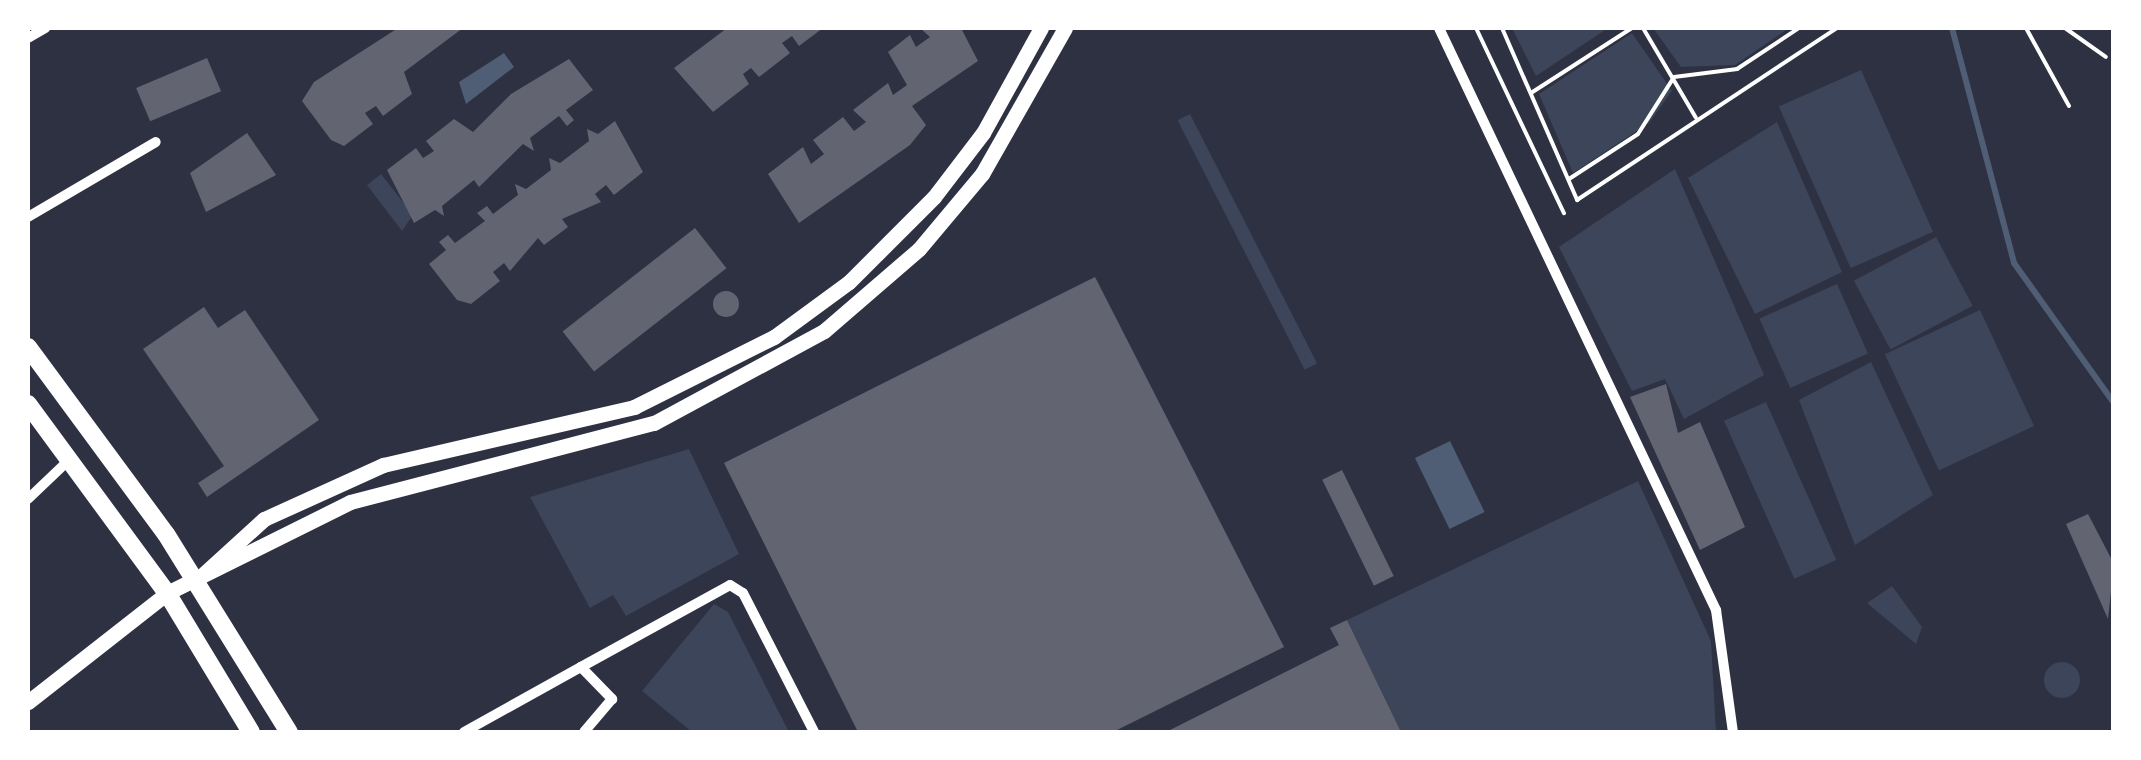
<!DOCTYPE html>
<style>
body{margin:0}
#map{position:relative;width:2141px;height:760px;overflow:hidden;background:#2d3142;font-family:Signika,sans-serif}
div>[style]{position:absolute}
.green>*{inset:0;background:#3c4559;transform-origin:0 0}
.round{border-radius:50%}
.water>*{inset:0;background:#4f5d75;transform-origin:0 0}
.stream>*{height:6px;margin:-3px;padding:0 3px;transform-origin:3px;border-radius:3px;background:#4f5d75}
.building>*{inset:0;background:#626471;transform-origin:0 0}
.path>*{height:4px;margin:-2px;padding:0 2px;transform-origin:2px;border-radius:2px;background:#fff}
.minor>*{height:10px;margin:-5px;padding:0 5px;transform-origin:5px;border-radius:5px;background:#fff}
.tertiary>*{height:15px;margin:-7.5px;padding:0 7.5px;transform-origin:7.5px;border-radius:7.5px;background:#fff}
.secondary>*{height:18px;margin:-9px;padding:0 9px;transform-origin:9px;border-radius:9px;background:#fff}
span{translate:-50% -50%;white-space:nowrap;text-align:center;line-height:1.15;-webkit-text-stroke:8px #fff;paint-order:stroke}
.frame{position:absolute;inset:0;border:30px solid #fff;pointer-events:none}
</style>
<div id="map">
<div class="green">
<div style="clip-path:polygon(1512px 28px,1608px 28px,1536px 76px)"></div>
<div style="clip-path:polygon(1653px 28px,1789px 28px,1735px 65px,1681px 67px)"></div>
<div style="clip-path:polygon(1632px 33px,1672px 91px,1649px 123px,1573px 173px,1539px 94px)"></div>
<div style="left:1861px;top:70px;width:177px;height:90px;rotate:66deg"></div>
<div style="left:1190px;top:114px;width:280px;height:14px;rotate:63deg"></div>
<div style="clip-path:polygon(1777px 122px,1842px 272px,1755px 314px,1688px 178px)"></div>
<div style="clip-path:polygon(1675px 169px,1764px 375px,1684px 419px,1665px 379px,1632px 391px,1559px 247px)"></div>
<div style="clip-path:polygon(381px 174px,413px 215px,402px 231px,367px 185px)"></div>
<div style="left:1936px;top:237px;width:78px;height:93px;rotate:62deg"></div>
<div style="left:1837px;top:284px;width:76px;height:85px;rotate:66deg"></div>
<div style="left:1980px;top:310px;width:128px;height:105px;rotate:65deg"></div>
<div style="clip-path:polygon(1871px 362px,1933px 495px,1855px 545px,1799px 400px)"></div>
<div style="left:1766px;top:402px;width:173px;height:46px;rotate:66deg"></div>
<div style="clip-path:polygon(689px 449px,739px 554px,626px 616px,613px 595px,590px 608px,530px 497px)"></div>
<div style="clip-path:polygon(1638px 481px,1711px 641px,1716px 732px,1401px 732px,1347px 620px)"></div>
<div style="clip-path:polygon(1892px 586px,1922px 627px,1916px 644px,1867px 603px)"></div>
<div style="clip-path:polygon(714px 604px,728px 612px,789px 732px,692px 732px,642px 691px)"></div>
<div class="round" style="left:2044px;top:662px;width:36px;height:36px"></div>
</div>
<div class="water">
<div style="clip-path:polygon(504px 53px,514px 67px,466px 104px,459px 82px)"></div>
<div style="left:1450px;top:441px;width:79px;height:39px;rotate:64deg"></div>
</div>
<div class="stream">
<div style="left:1952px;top:28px;width:243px;rotate:75.2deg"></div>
<div style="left:2014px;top:263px;width:172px;rotate:54.5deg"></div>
</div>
<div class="building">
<div style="clip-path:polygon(398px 28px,463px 28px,404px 72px,412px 94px,383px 116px,376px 106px,365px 113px,373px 124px,344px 146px,331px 140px,302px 101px,314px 82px)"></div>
<div style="clip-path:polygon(727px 28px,823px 28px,799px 46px,792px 36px,782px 43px,790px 53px,759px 77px,751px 68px,743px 74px,749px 84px,713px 112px,674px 68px)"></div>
<div style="clip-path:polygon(920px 28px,961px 28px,978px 61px,912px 106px,926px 125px,910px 145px,799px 223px,768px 174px,803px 147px,811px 164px,824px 154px,813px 140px,843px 117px,854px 131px,866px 122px,853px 110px,888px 83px,893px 95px,907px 85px,888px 52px,910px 35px,916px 47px,930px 37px)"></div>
<div style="left:207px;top:58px;width:36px;height:77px;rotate:67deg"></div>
<div style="clip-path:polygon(569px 59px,593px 90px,566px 110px,574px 120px,567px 126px,559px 116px,530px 138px,534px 151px,523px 144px,479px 187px,474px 180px,442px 206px,444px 216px,435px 210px,414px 223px,387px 170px,416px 148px,423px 158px,434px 151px,426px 141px,454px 119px,473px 132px,511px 94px)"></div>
<div style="clip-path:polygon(615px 121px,643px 172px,614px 195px,606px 185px,595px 194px,601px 202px,562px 219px,568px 227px,544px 245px,538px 238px,510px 271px,504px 263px,493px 272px,500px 281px,471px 304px,457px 300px,429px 264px,446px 250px,439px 242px,448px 235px,455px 243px,485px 221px,477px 213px,487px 206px,493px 214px,518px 195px,515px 184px,526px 189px,551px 170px,549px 158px,560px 163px,589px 141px,587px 129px,598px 134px)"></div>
<div style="clip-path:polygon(247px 133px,276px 175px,206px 212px,190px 173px)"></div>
<div style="left:695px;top:228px;width:51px;height:168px;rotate:52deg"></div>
<div style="clip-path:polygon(1095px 277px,1284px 647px,1113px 732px,858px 732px,724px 463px)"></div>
<div class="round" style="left:713px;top:291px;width:26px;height:26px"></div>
<div style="clip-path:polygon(204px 307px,218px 328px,245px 310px,319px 420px,207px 497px,198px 483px,224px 466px,143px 349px)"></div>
<div style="clip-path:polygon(1666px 384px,1678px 433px,1700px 422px,1745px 527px,1700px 550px,1630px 397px)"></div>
<div style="left:1342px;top:470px;width:118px;height:22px;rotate:64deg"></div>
<div style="clip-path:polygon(2088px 514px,2114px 564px,2108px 619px,2066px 524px)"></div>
<div style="clip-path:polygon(1347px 620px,1401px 732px,1166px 732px,1339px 645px,1330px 628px)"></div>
</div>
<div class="path">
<div style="left:1476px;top:28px;width:205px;rotate:64.6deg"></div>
<div style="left:1502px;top:28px;width:188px;rotate:66.4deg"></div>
<div style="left:1577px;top:200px;width:312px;rotate:-33.5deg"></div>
<div style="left:1643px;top:28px;width:104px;rotate:59.5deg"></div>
<div style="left:2026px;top:28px;width:89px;rotate:61.1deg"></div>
<div style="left:2065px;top:28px;width:50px;rotate:35.3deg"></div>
<div style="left:1531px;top:93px;width:120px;rotate:-32.8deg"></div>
<div style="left:1569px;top:179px;width:82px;rotate:-33.1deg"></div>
<div style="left:1638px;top:134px;width:67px;rotate:-57.7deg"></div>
<div style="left:1674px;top:77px;width:64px;rotate:-7.2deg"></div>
<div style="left:1737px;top:69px;width:74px;rotate:-33.5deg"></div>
</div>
<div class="minor">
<div style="left:1439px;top:28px;width:645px;rotate:64.55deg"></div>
<div style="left:1716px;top:610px;width:123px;rotate:82.1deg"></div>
<div style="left:28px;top:38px;width:20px;rotate:-30deg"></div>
<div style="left:28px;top:217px;width:148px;rotate:-30.4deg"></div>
<div style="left:28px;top:499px;width:58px;rotate:-43.6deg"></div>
<div style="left:581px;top:667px;width:170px;rotate:-28.8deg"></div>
<div style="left:730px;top:585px;width:15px;rotate:32deg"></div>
<div style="left:743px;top:593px;width:156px;rotate:62.9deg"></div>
<div style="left:464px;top:732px;width:134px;rotate:-29.1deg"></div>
<div style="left:581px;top:667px;width:45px;rotate:45.9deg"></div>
<div style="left:612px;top:699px;width:43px;rotate:130.3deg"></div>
</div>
<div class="tertiary">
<div style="left:198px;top:579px;width:89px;rotate:-42.3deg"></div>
<div style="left:264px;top:519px;width:131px;rotate:-24.4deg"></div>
<div style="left:383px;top:465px;width:258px;rotate:-13deg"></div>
<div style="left:634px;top:407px;width:157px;rotate:-26.6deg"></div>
<div style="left:774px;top:337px;width:93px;rotate:-36.3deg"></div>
<div style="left:849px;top:282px;width:120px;rotate:-45deg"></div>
<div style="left:934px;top:197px;width:81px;rotate:-52.6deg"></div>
<div style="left:983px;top:133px;width:120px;rotate:-61.1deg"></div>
<div style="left:28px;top:702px;width:177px;rotate:-38.1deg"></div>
<div style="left:167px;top:593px;width:204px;rotate:-26.4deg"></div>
<div style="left:350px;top:502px;width:314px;rotate:-14.6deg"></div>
<div style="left:654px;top:423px;width:193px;rotate:-28.4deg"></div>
<div style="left:824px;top:331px;width:125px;rotate:-40.8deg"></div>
<div style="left:919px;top:249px;width:98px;rotate:-50deg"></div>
<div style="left:982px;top:174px;width:168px;rotate:-60.4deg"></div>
</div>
<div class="secondary">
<div style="left:28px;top:347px;width:232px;rotate:53.6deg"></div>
<div style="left:166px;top:534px;width:233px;rotate:58.2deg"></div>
<div style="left:28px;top:404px;width:235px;rotate:53.7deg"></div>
<div style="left:167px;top:593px;width:162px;rotate:58.9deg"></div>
</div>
<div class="frame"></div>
</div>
